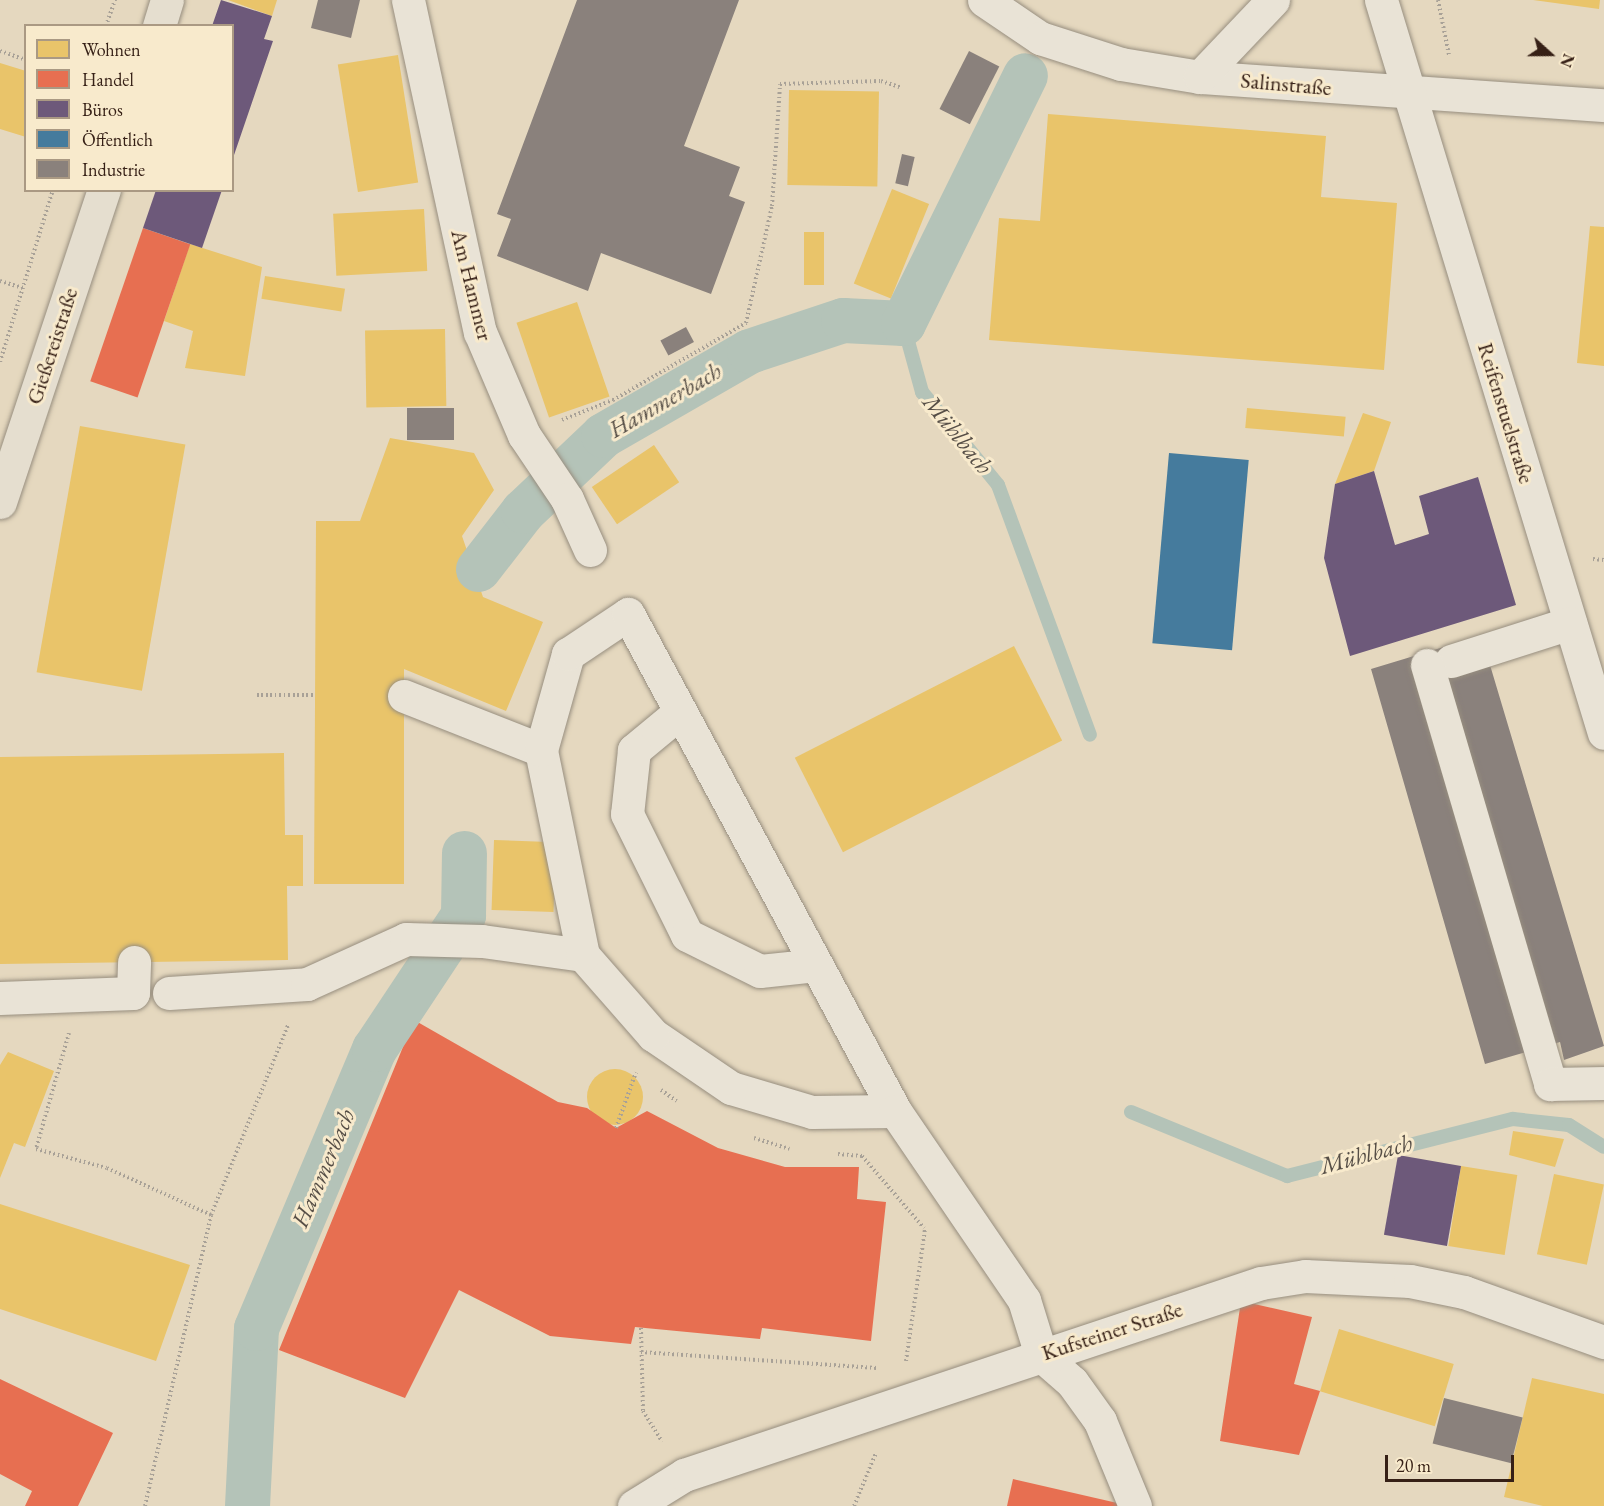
<!DOCTYPE html>
<meta charset="utf-8">
<style>
body{margin:0}
#map{position:relative;width:1604px;height:1506px;overflow:hidden;background:#e5d8bf;font-family:"EB Garamond",serif}
div>[style]{position:absolute}
.homes>*{inset:0;background:#e9c46a;transform-origin:0 0}
.round{border-radius:50%}
.shops>*{inset:0;background:#e76f51;transform-origin:0 0}
.offices>*{inset:0;background:#6d597a;transform-origin:0 0}
.public>*{inset:0;background:#457b9d;transform-origin:0 0}
.industry>*{inset:0;background:#8a817c;transform-origin:0 0}
.stream>*{height:14px;margin:-7px;padding:0 7px;transform-origin:7px;border-radius:7px;background:#b4c3b8}
.canal>*{height:45px;margin:-22.5px;padding:0 22.5px;transform-origin:22.5px;border-radius:22.5px;background:#b4c3b8}
.path>*{height:4px;margin-top:-2px;transform-origin:0;background:repeating-linear-gradient(90deg,#a8a197 0 1.5px,transparent 0 4.5px)}
.roads{filter:drop-shadow(0 0 2px #978e7f) drop-shadow(0 0 2px #978e7f)}
.minor>*{height:33px;margin:-16.5px;padding:0 16.5px;transform-origin:16.5px;border-radius:16.5px;background:#e9e3d6}
.major>*{height:33px;margin:-16.5px;padding:0 16.5px;transform-origin:16.5px;border-radius:16.5px;background:#e5decf}
span{translate:-50% -50%;white-space:nowrap;text-align:center;line-height:1.15;-webkit-text-stroke:6px #f8eacc;paint-order:stroke}
.street-label{font-size:22px;color:#362016}
.water-label{font-size:24px;color:#564e46;font-style:italic}
.legend{position:absolute;left:24px;top:24px;width:210px;height:168px;box-sizing:border-box;background:#f8eacc;border:2px solid #aa9983;margin:0;padding:8px 10px;list-style:none;font-size:18px;color:#362016}
.legend li{display:flex;align-items:center;gap:12px;height:30px}
.legend b{width:30px;border:2px solid #aa9983}
.north{position:absolute;left:1520px;top:24px;width:60px;height:60px;-webkit-text-stroke:4px #f8eacc;paint-order:stroke;rotate:111deg;font-size:16px;font-weight:700;line-height:24px;text-align:center;color:#362016}
.north::after{content:'';display:block;margin:auto;width:21px;height:27px;background:#362016;clip-path:polygon(50% 0,100% 100%,50% 72%,0 100%)}
.scale{position:absolute;left:1385px;top:1455px;width:129px;height:27px;box-sizing:border-box;border:3px solid #362016;border-top:0;padding-left:8px;font-size:18px;line-height:21px;white-space:nowrap;color:#362016;-webkit-text-stroke:4px #f8eacc;paint-order:stroke}
</style>
<div id="map">
<div class="homes">
<div style="clip-path:polygon(228px 0,277px 0,272px 16px)"></div>
<div style="clip-path:polygon(1533px 0,1600px 0,1599px 9px)"></div>
<div style="left:398px;top:55px;width:129px;height:61px;rotate:81deg"></div>
<div style="clip-path:polygon(0 63px,26px 71px,26px 137px,0 129px)"></div>
<div style="left:789px;top:90px;width:90px;height:95px;rotate:1deg"></div>
<div style="clip-path:polygon(1048px 114px,1326px 136px,1321px 197px,1397px 203px,1384px 370px,989px 340px,999px 218px,1040px 221px)"></div>
<div style="left:892px;top:189px;width:40px;height:102px;rotate:22deg"></div>
<div style="left:424px;top:209px;width:62px;height:91px;rotate:87deg"></div>
<div style="clip-path:polygon(1590px 226px,1604px 227px,1604px 366px,1577px 363px)"></div>
<div style="left:804px;top:232px;width:20px;height:53px"></div>
<div style="clip-path:polygon(190px 244px,262px 267px,245px 376px,185px 368px,193px 331px,164px 321px)"></div>
<div style="left:265px;top:276px;width:81px;height:23px;rotate:9deg"></div>
<div style="left:577px;top:302px;width:100px;height:64px;rotate:71deg"></div>
<div style="left:445px;top:329px;width:77px;height:80px;rotate:89deg"></div>
<div style="left:1247px;top:408px;width:99px;height:20px;rotate:5deg"></div>
<div style="clip-path:polygon(1363px 413px,1391px 422px,1374px 471px,1335px 484px)"></div>
<div style="left:80px;top:426px;width:107px;height:250px;rotate:10deg"></div>
<div style="clip-path:polygon(390px 438px,474px 453px,494px 490px,462px 536px,483px 597px,543px 622px,506px 711px,404px 669px,404px 884px,314px 884px,316px 521px,360px 521px)"></div>
<div style="left:654px;top:445px;width:45px;height:75px;rotate:56deg"></div>
<div style="left:1014px;top:646px;width:106px;height:246px;rotate:63deg"></div>
<div style="clip-path:polygon(284px 753px,285px 835px,303px 835px,303px 886px,287px 886px,288px 960px,0 964px,0 757px)"></div>
<div style="left:494px;top:840px;width:62px;height:70px;rotate:2deg"></div>
<div style="clip-path:polygon(8px 1052px,54px 1071px,25px 1147px,14px 1143px,0 1178px,0 1065px)"></div>
<div class="round" style="left:587px;top:1069px;width:56px;height:56px"></div>
<div style="clip-path:polygon(1513px 1131px,1564px 1139px,1555px 1167px,1509px 1155px)"></div>
<div style="left:1461px;top:1166px;width:57px;height:81px;rotate:9deg"></div>
<div style="left:1554px;top:1174px;width:51px;height:82px;rotate:12deg"></div>
<div style="clip-path:polygon(0 1204px,190px 1265px,156px 1361px,0 1309px)"></div>
<div style="left:1339px;top:1329px;width:120px;height:65px;rotate:17deg"></div>
<div style="clip-path:polygon(1532px 1378px,1604px 1394px,1604px 1506px,1543px 1506px,1504px 1497px)"></div>
</div>
<div class="shops">
<div style="left:143px;top:228px;width:50px;height:162px;rotate:19deg"></div>
<div style="clip-path:polygon(414px 1020px,558px 1102px,587px 1108px,616px 1128px,647px 1111px,718px 1148px,785px 1167px,859px 1167px,857px 1199px,886px 1202px,871px 1341px,762px 1328px,760px 1339px,635px 1327px,631px 1344px,550px 1336px,459px 1290px,405px 1398px,279px 1350px)"></div>
<div style="clip-path:polygon(1241px 1301px,1312px 1317px,1294px 1384px,1320px 1391px,1299px 1455px,1220px 1441px)"></div>
<div style="clip-path:polygon(0 1379px,113px 1433px,78px 1506px,25px 1506px,32px 1491px,0 1474px)"></div>
<div style="clip-path:polygon(1013px 1479px,1126px 1505px,1126px 1506px,1007px 1506px)"></div>
</div>
<div class="offices">
<div style="clip-path:polygon(221px 0,272px 16px,264px 39px,273px 41px,233px 158px,232px 26px,212px 26px)"></div>
<div style="clip-path:polygon(156px 190px,222px 190px,202px 248px,143px 228px)"></div>
<div style="clip-path:polygon(1374px 471px,1395px 545px,1429px 534px,1419px 496px,1478px 477px,1516px 605px,1350px 656px,1324px 558px,1335px 484px)"></div>
<div style="left:1398px;top:1155px;width:64px;height:81px;rotate:10deg"></div>
</div>
<div class="public">
<div style="left:1169px;top:453px;width:80px;height:191px;rotate:5deg"></div>
</div>
<div class="industry">
<div style="clip-path:polygon(318px 0,360px 0,351px 38px,311px 28px)"></div>
<div style="clip-path:polygon(577px 0,739px 0,684px 146px,740px 167px,729px 196px,745px 202px,711px 294px,601px 253px,588px 291px,497px 256px,511px 219px,497px 214px)"></div>
<div style="left:969px;top:51px;width:34px;height:65px;rotate:27deg"></div>
<div style="left:902px;top:154px;width:13px;height:30px;rotate:13deg"></div>
<div style="left:686px;top:327px;width:17px;height:29px;rotate:62deg"></div>
<div style="left:407px;top:408px;width:47px;height:32px"></div>
<div style="clip-path:polygon(1447px 646px,1490px 665px,1604px 1046px,1564px 1060px,1560px 1042px,1485px 1064px,1371px 669px)"></div>
<div style="left:1444px;top:1398px;width:81px;height:47px;rotate:14deg"></div>
</div>
<div class="stream">
<div style="left:903px;top:323px;width:72px;rotate:74.6deg"></div>
<div style="left:922px;top:392px;width:120px;rotate:50.7deg"></div>
<div style="left:998px;top:485px;width:266px;rotate:69.8deg"></div>
<div style="left:1131px;top:1112px;width:169px;rotate:22.3deg"></div>
<div style="left:1287px;top:1176px;width:233px;rotate:-14.2deg"></div>
<div style="left:1513px;top:1119px;width:56px;rotate:6.1deg"></div>
<div style="left:1569px;top:1125px;width:41px;rotate:32.2deg"></div>
</div>
<div class="canal">
<div style="left:478px;top:569px;width:73px;rotate:-52.2deg"></div>
<div style="left:523px;top:511px;width:110px;rotate:-43.5deg"></div>
<div style="left:603px;top:435px;width:168px;rotate:-29.9deg"></div>
<div style="left:749px;top:351px;width:99px;rotate:-18.3deg"></div>
<div style="left:843px;top:320px;width:60px;rotate:2.9deg"></div>
<div style="left:903px;top:323px;width:276px;rotate:-63.8deg"></div>
<div style="left:247px;top:1506px;width:178px;rotate:-87.1deg"></div>
<div style="left:256px;top:1328px;width:303px;rotate:-67.1deg"></div>
<div style="left:374px;top:1049px;width:161px;rotate:-56.4deg"></div>
<div style="left:463px;top:915px;width:62px;rotate:-89.1deg"></div>
</div>
<div class="path">
<div style="left:1438px;top:0;width:56px;rotate:78.7deg"></div>
<div style="left:106px;top:26px;width:28px;rotate:-71deg"></div>
<div style="left:0;top:51px;width:28px;rotate:19deg"></div>
<div style="left:0;top:281px;width:24px;rotate:17deg"></div>
<div style="left:0;top:362px;width:180px;rotate:-72.9deg"></div>
<div style="left:562px;top:420px;width:55px;rotate:-21.4deg"></div>
<div style="left:613px;top:400px;width:154px;rotate:-30.1deg"></div>
<div style="left:746px;top:323px;width:120px;rotate:-77.5deg"></div>
<div style="left:772px;top:206px;width:122px;rotate:-86.2deg"></div>
<div style="left:780px;top:84px;width:101px;rotate:-1.7deg"></div>
<div style="left:881px;top:81px;width:20px;rotate:18deg"></div>
<div style="left:1593px;top:559px;width:11px;rotate:5deg"></div>
<div style="left:257px;top:695px;width:58px"></div>
<div style="left:69px;top:1033px;width:121px;rotate:105.9deg"></div>
<div style="left:36px;top:1149px;width:73px;rotate:15deg"></div>
<div style="left:107px;top:1168px;width:114px;rotate:24.3deg"></div>
<div style="left:661px;top:1090px;width:19px;rotate:35deg"></div>
<div style="left:616px;top:1128px;width:59px;rotate:-70.3deg"></div>
<div style="left:754px;top:1138px;width:37px;rotate:17deg"></div>
<div style="left:838px;top:1154px;width:24px;rotate:5deg"></div>
<div style="left:862px;top:1156px;width:95px;rotate:49.3deg"></div>
<div style="left:641px;top:1328px;width:83px;rotate:88.6deg"></div>
<div style="left:643px;top:1411px;width:36px;rotate:58deg"></div>
<div style="left:641px;top:1352px;width:236px;rotate:3.9deg"></div>
<div style="left:906px;top:1361px;width:133px;rotate:-81.8deg"></div>
<div style="left:145px;top:1506px;width:298px;rotate:-77.2deg"></div>
<div style="left:211px;top:1215px;width:205px;rotate:-67.9deg"></div>
<div style="left:854px;top:1506px;width:57px;rotate:-67.5deg"></div>
</div>
<div class="roads">
<div class="minor">
<div style="left:408px;top:0;width:340px;rotate:77.8deg"></div>
<div style="left:480px;top:332px;width:112px;rotate:66.9deg"></div>
<div style="left:524px;top:435px;width:77px;rotate:56.1deg"></div>
<div style="left:567px;top:499px;width:56px;rotate:65.7deg"></div>
<div style="left:984px;top:0;width:68px;rotate:34.2deg"></div>
<div style="left:1040px;top:38px;width:85px;rotate:17.8deg"></div>
<div style="left:1121px;top:64px;width:80px;rotate:9.3deg"></div>
<div style="left:1200px;top:77px;width:405px;rotate:4deg"></div>
<div style="left:1381px;top:0;width:766px;rotate:73.08deg"></div>
<div style="left:1200px;top:77px;width:106px;rotate:-46.5deg"></div>
<div style="left:1451px;top:661px;width:125px;rotate:-17.7deg"></div>
<div style="left:1427px;top:665px;width:437px;rotate:73.6deg"></div>
<div style="left:1550px;top:1084px;width:54px;rotate:-1.1deg"></div>
<div style="left:404px;top:696px;width:147px;rotate:21.5deg"></div>
<div style="left:680px;top:712px;width:60px;rotate:140.4deg"></div>
<div style="left:634px;top:750px;width:64px;rotate:96.2deg"></div>
<div style="left:627px;top:814px;width:135px;rotate:63.6deg"></div>
<div style="left:687px;top:935px;width:81px;rotate:26.3deg"></div>
<div style="left:760px;top:971px;width:56px;rotate:-6.1deg"></div>
<div style="left:169px;top:993px;width:138px;rotate:-3.7deg"></div>
<div style="left:307px;top:984px;width:109px;rotate:-24.4deg"></div>
<div style="left:406px;top:939px;width:76px;rotate:1.5deg"></div>
<div style="left:482px;top:941px;width:102px;rotate:7.9deg"></div>
<div style="left:0;top:998px;width:133px;rotate:-2.2deg"></div>
<div style="left:133px;top:993px;width:31px;rotate:-88deg"></div>
<div style="left:895px;top:1111px;width:83px;rotate:179.3deg"></div>
<div style="left:812px;top:1112px;width:84px;rotate:-163.5deg"></div>
<div style="left:731px;top:1088px;width:94px;rotate:-145.8deg"></div>
<div style="left:653px;top:1035px;width:106px;rotate:-131.2deg"></div>
<div style="left:583px;top:955px;width:209px;rotate:-101.6deg"></div>
<div style="left:541px;top:750px;width:100px;rotate:-74.3deg"></div>
<div style="left:568px;top:654px;width:72px;rotate:-33.7deg"></div>
<div style="left:628px;top:614px;width:564px;rotate:61.75deg"></div>
<div style="left:895px;top:1111px;width:229px;rotate:55.7deg"></div>
<div style="left:1024px;top:1300px;width:58px;rotate:72.8deg"></div>
<div style="left:1041px;top:1355px;width:41px;rotate:41.1deg"></div>
<div style="left:1072px;top:1382px;width:48px;rotate:54.3deg"></div>
<div style="left:1100px;top:1421px;width:92px;rotate:67.6deg"></div>
<div style="left:634px;top:1506px;width:59px;rotate:-31.8deg"></div>
<div style="left:684px;top:1475px;width:608px;rotate:-18.41deg"></div>
<div style="left:1261px;top:1283px;width:45px;rotate:-9deg"></div>
<div style="left:1305px;top:1276px;width:105px;rotate:2.7deg"></div>
<div style="left:1410px;top:1281px;width:55px;rotate:11.5deg"></div>
<div style="left:1464px;top:1292px;width:149px;rotate:19.7deg"></div>
</div>
<div class="major">
<div style="left:159px;top:26px;width:27px;rotate:-73deg"></div>
<div style="left:0;top:502px;width:329px;rotate:-71.6deg"></div>
</div>
</div>
<div class="street-label">
<span style="left:1286px;top:84px;rotate:5deg">Salinstraße</span>
<span style="left:472px;top:285px;rotate:76deg">Am Hammer</span>
<span style="left:52px;top:346px;rotate:-72deg">Gießereistraße</span>
<span style="left:1506px;top:413px;rotate:73deg">Reifenstuelstraße</span>
<span style="left:1112px;top:1331px;rotate:-18deg">Kufsteiner Straße</span>
</div>
<div class="water-label">
<span style="left:665px;top:400px;rotate:-30deg">Hammerbach</span>
<span style="left:958px;top:434px;rotate:51deg">Mühlbach</span>
<span style="left:1366px;top:1154px;rotate:-15deg">Mühlbach</span>
<span style="left:323px;top:1168px;rotate:-67deg">Hammerbach</span>
</div>
<ul class="legend">
<li><b style="height:16px;background:#e9c46a"></b>Wohnen</li>
<li><b style="height:16px;background:#e76f51"></b>Handel</li>
<li><b style="height:16px;background:#6d597a"></b>Büros</li>
<li><b style="height:16px;background:#457b9d"></b>Öffentlich</li>
<li><b style="height:16px;background:#8a817c"></b>Industrie</li>
</ul>
<div class="north">N</div>
<div class="scale">20 m</div>
</div>
